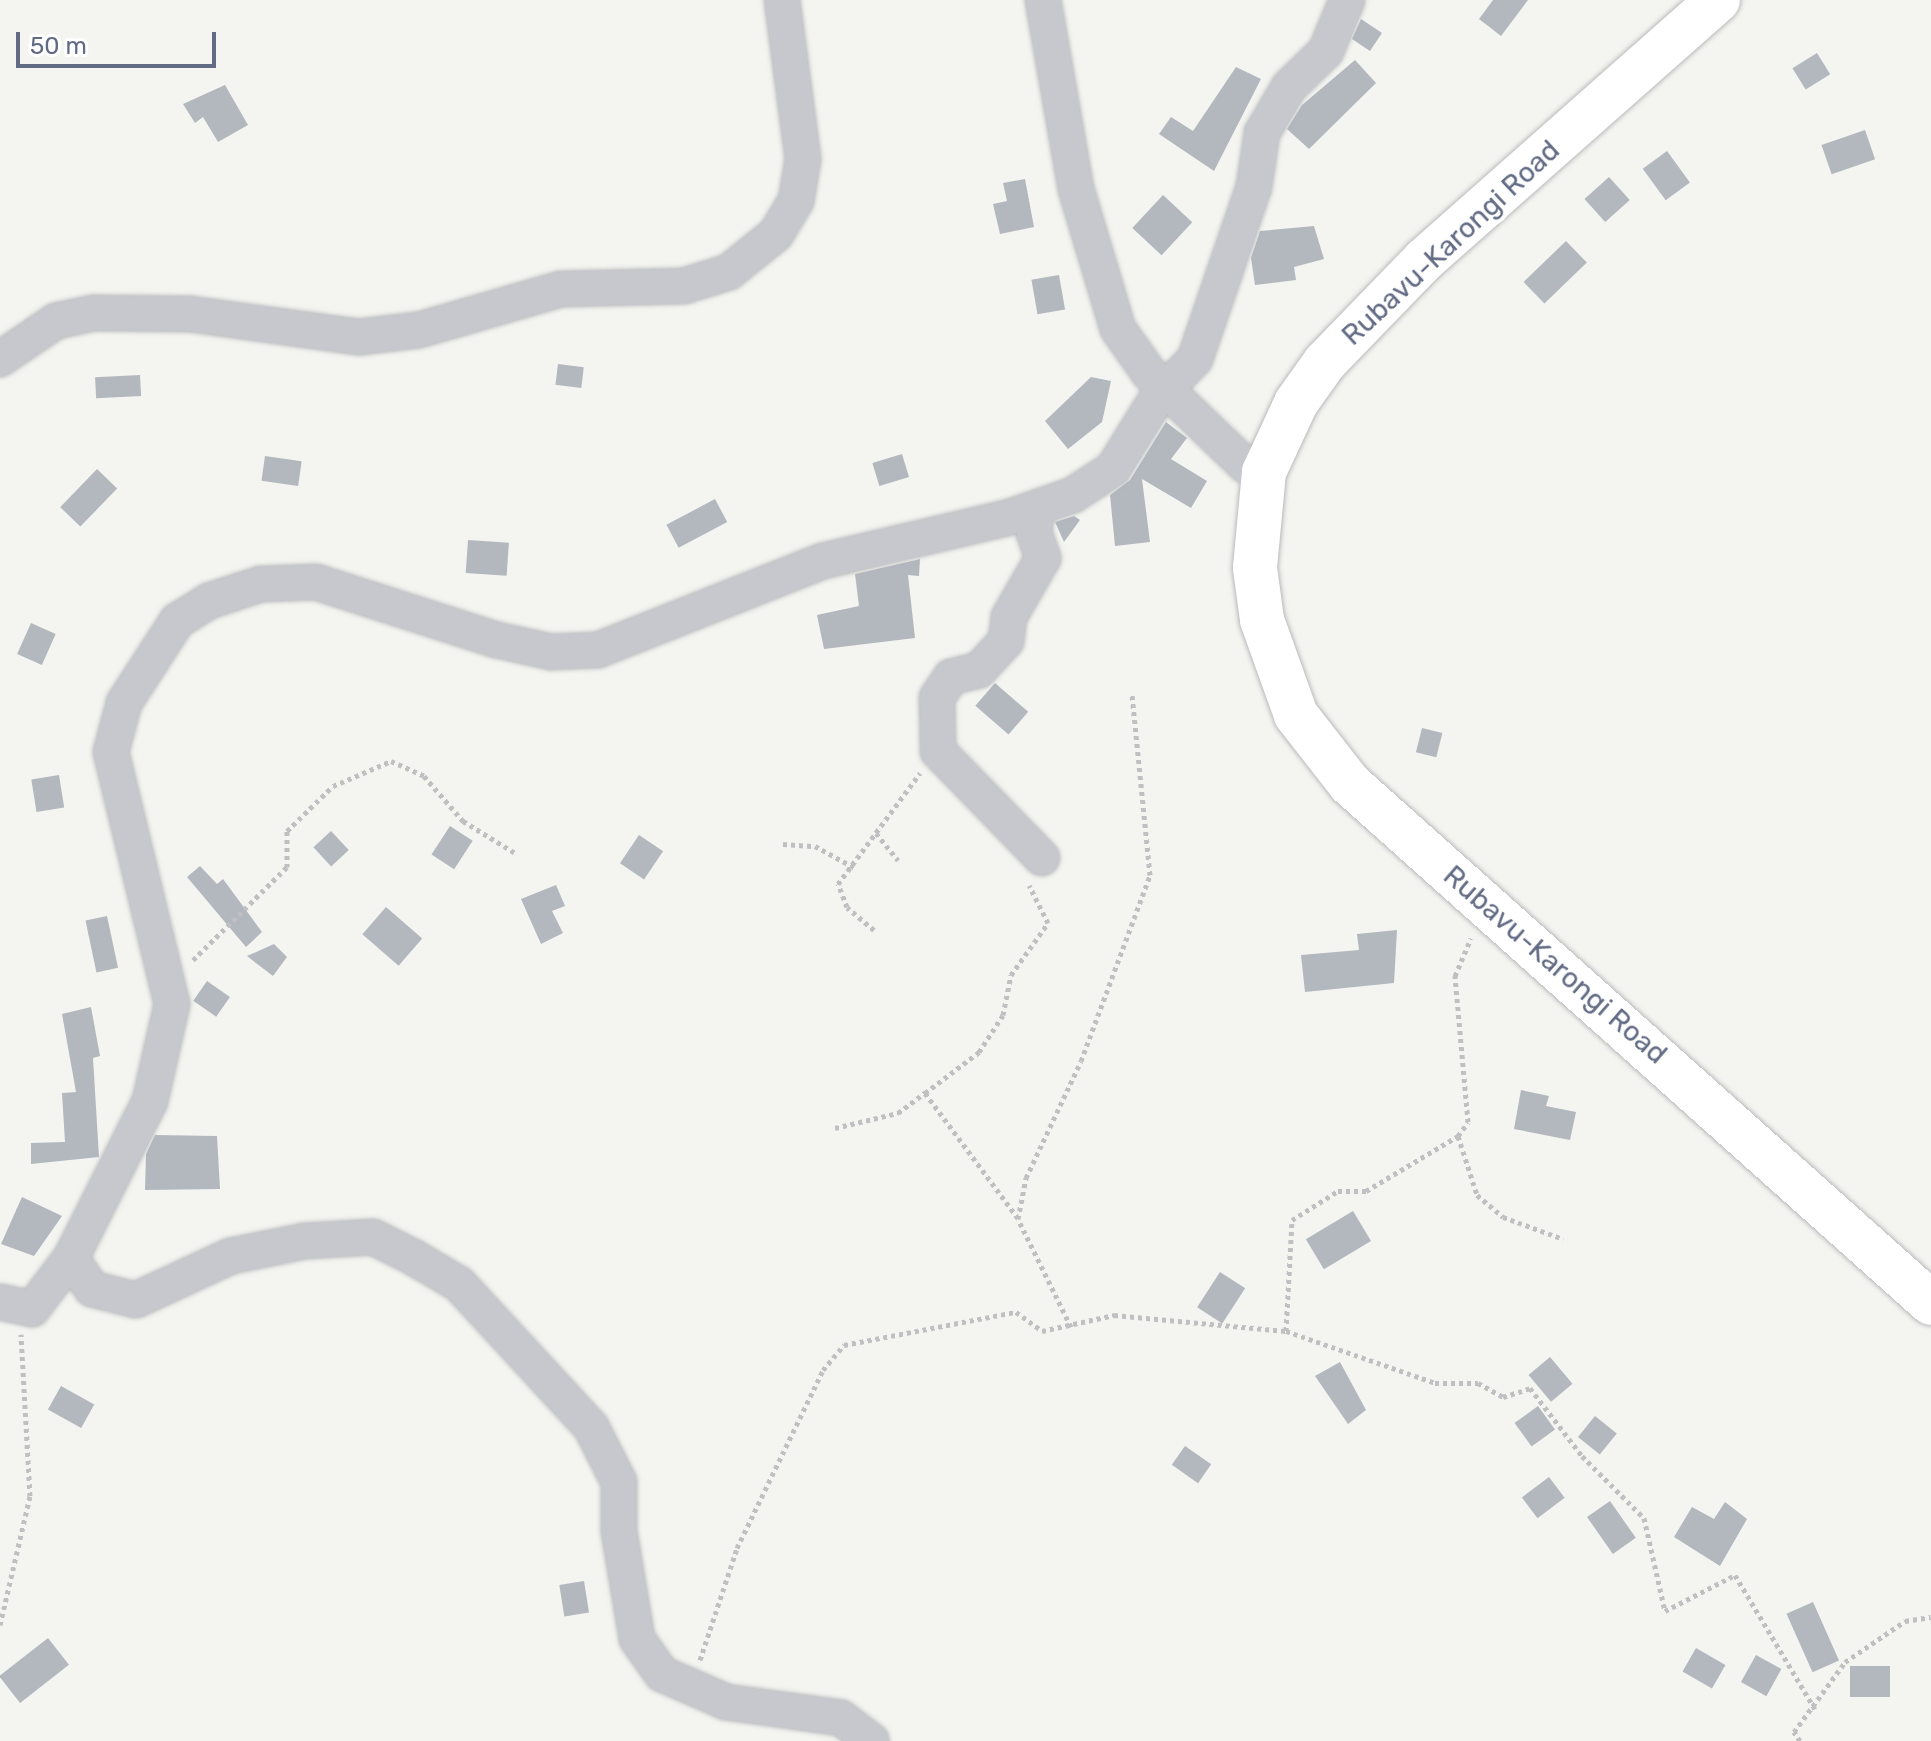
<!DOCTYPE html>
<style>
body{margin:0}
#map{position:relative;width:1931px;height:1741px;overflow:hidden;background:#f4f5f0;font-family:Rubik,sans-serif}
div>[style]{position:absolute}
.building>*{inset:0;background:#b3b7be;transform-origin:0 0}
.path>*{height:5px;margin-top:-2.5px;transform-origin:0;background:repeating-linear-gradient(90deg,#c0c0c3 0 4px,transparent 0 8px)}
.roads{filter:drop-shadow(0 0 2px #b9babe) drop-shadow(0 0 2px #b9babe)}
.minor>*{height:34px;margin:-17px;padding:0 17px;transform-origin:17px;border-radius:17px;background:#c7c8cd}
.highway>*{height:44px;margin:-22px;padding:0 22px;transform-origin:22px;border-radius:22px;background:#fff}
span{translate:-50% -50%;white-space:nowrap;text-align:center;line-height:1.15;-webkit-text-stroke:8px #fff;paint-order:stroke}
.street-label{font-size:28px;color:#626b84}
.scale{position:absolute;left:16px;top:32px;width:200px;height:36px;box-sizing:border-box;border:4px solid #626b84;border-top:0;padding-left:10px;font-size:24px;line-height:28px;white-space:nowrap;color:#626b84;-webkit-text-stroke:6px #fff;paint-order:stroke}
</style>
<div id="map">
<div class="building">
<div style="clip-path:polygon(1493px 0,1528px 0,1501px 36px,1479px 19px)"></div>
<div style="clip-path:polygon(1361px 19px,1382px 33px,1370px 51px,1352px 39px)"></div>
<div style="left:1817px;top:53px;width:25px;height:29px;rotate:58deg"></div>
<div style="clip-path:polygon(1355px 60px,1376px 83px,1309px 149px,1287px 129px,1302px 105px)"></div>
<div style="clip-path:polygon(1236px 67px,1261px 79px,1214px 171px,1159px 134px,1171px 117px,1193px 131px)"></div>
<div style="clip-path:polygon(225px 85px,248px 125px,218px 142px,203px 117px,195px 123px,183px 104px)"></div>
<div style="left:1865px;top:130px;width:31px;height:46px;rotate:71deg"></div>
<div style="left:1667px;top:151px;width:39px;height:30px;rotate:54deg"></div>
<div style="left:1609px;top:177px;width:31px;height:33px;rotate:48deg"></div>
<div style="clip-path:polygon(1025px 179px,1034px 227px,1000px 234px,993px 204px,1007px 201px,1003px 183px)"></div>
<div style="left:1163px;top:195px;width:40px;height:45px;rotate:43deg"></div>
<div style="clip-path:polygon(1314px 226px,1324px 259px,1294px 267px,1296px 280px,1255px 285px,1251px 258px,1260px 231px)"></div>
<div style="left:1566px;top:241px;width:30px;height:59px;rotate:46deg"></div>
<div style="left:1059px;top:275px;width:35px;height:28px;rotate:80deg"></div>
<div style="left:558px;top:364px;width:26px;height:21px;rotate:7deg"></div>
<div style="left:140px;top:375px;width:21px;height:45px;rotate:87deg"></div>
<div style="clip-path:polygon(1091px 377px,1111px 381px,1102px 422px,1068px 449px,1045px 421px)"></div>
<div style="clip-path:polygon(1166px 422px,1187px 438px,1171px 459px,1207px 481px,1191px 508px,1142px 479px,1150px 542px,1115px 546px,1110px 495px,1130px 480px)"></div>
<div style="left:902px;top:454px;width:24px;height:31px;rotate:73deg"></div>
<div style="left:265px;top:456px;width:37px;height:25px;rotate:8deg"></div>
<div style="left:97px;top:469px;width:28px;height:53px;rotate:44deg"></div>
<div style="left:715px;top:499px;width:26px;height:55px;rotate:62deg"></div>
<div style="clip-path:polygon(1074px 516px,1080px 520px,1064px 542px,1055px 522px)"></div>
<div style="left:468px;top:540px;width:41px;height:33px;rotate:4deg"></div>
<div style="clip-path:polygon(920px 559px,919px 576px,908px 575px,915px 638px,824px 649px,817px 615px,859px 606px,855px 574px)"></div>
<div style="left:31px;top:623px;width:27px;height:34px;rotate:24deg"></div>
<div style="left:995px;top:683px;width:44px;height:30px;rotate:41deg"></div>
<div style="left:1422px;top:728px;width:21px;height:25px;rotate:14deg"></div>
<div style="left:59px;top:775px;width:33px;height:28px;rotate:81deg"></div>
<div style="left:450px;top:826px;width:27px;height:34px;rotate:33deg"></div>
<div style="left:331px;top:831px;width:26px;height:24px;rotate:47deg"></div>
<div style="left:639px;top:835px;width:29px;height:34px;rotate:34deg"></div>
<div style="clip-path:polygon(200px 866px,217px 884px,223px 879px,262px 932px,246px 947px,187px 877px)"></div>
<div style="clip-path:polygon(556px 885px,565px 906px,552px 911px,563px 933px,541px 944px,521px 899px)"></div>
<div style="left:386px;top:907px;width:48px;height:36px;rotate:41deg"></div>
<div style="left:107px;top:916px;width:53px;height:22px;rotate:78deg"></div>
<div style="clip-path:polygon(1397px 930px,1394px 983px,1305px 992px,1301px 955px,1359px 950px,1357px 934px)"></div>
<div style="clip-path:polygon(274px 944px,287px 957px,273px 976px,247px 956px)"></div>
<div style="left:207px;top:981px;width:28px;height:24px;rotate:35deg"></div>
<div style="clip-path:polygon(91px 1007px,100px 1056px,93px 1058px,99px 1157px,31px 1164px,31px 1143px,65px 1142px,62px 1093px,76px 1092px,62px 1014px)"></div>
<div style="clip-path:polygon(1521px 1090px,1549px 1096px,1546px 1106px,1576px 1112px,1570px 1140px,1514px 1129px)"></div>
<div style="clip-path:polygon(155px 1135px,217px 1136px,220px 1189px,145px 1190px,146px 1154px)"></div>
<div style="clip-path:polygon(22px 1197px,62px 1216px,34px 1256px,1px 1244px)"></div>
<div style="left:1353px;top:1211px;width:35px;height:55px;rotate:59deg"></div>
<div style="left:1220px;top:1272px;width:30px;height:42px;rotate:33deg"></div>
<div style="left:1550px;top:1357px;width:35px;height:28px;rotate:50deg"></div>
<div style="clip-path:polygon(1340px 1362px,1366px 1410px,1348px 1424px,1315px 1376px)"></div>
<div style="left:61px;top:1386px;width:38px;height:27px;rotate:29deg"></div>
<div style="left:1538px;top:1406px;width:29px;height:29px;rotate:54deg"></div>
<div style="left:1595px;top:1416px;width:28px;height:27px;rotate:39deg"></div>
<div style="left:1185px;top:1446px;width:32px;height:23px;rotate:35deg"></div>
<div style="left:1549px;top:1477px;width:26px;height:34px;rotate:53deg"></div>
<div style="left:1610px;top:1501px;width:45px;height:28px;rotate:55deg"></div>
<div style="clip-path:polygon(1725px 1502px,1747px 1519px,1720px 1566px,1674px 1537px,1692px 1507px,1714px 1519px)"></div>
<div style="left:584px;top:1581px;width:32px;height:25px;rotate:81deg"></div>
<div style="left:1813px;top:1602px;width:64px;height:29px;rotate:66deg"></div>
<div style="left:48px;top:1638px;width:34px;height:62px;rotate:52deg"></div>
<div style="left:1696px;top:1648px;width:34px;height:27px;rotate:30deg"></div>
<div style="left:1756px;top:1655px;width:29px;height:31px;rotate:29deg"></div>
<div style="left:1850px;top:1666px;width:40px;height:31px"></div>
</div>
<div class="path">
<div style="left:876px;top:833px;width:35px;rotate:51deg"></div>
<div style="left:783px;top:844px;width:32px;rotate:4deg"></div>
<div style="left:815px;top:846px;width:46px;rotate:28.8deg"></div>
<div style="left:874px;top:930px;width:35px;rotate:-140deg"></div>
<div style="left:847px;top:907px;width:25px;rotate:-111deg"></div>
<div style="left:838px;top:884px;width:138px;rotate:-53.5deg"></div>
<div style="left:193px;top:960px;width:132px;rotate:-44.7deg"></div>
<div style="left:287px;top:867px;width:36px;rotate:-90deg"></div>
<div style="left:287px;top:831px;width:64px;rotate:-44.4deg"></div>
<div style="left:333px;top:786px;width:63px;rotate:-23.3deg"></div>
<div style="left:391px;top:761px;width:36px;rotate:24deg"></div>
<div style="left:424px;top:776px;width:60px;rotate:49.1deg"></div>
<div style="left:463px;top:821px;width:61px;rotate:31.6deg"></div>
<div style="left:925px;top:1093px;width:68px;rotate:-37.2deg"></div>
<div style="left:979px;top:1052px;width:44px;rotate:-57deg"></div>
<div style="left:1003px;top:1015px;width:41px;rotate:-78.7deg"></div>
<div style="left:1011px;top:975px;width:64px;rotate:-54.6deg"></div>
<div style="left:1048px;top:923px;width:42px;rotate:-116.6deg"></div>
<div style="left:835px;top:1128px;width:65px;rotate:-13.4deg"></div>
<div style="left:898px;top:1113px;width:34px;rotate:-37deg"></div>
<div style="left:925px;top:1093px;width:156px;rotate:53.4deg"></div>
<div style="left:1458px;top:1136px;width:62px;rotate:72.1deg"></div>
<div style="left:1477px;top:1195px;width:34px;rotate:40deg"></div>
<div style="left:1503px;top:1217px;width:64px;rotate:20.1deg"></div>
<div style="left:1071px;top:1327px;width:120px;rotate:-116.1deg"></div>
<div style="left:1018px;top:1219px;width:42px;rotate:-79deg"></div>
<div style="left:1026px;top:1178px;width:129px;rotate:-64.8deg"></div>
<div style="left:1081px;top:1061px;width:198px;rotate:-69.6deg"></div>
<div style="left:1150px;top:875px;width:182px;rotate:-95.7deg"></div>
<div style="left:1286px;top:1331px;width:111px;rotate:-86.9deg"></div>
<div style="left:1292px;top:1220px;width:54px;rotate:-32.2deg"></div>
<div style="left:1338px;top:1191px;width:28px"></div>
<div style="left:1366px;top:1191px;width:107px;rotate:-30.9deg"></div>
<div style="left:1458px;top:1136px;width:17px;rotate:-54deg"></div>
<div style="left:1468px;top:1122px;width:147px;rotate:-95.1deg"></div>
<div style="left:1455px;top:976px;width:41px;rotate:-67.2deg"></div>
<div style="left:0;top:1625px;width:132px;rotate:-76.9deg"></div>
<div style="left:30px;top:1496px;width:162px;rotate:-93.2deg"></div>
<div style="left:700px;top:1660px;width:118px;rotate:-71.7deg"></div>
<div style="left:737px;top:1548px;width:198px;rotate:-64.2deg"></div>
<div style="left:823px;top:1370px;width:33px;rotate:-50deg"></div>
<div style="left:844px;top:1345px;width:175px;rotate:-10.9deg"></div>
<div style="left:1016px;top:1312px;width:32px;rotate:36deg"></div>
<div style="left:1042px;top:1331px;width:74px;rotate:-12.5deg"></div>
<div style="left:1114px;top:1315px;width:173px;rotate:5.3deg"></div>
<div style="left:1286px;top:1331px;width:158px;rotate:19.2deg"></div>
<div style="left:1435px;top:1383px;width:43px"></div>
<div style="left:1478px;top:1383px;width:29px;rotate:29deg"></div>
<div style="left:1503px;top:1397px;width:28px;rotate:-18deg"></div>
<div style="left:1530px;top:1388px;width:86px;rotate:52.6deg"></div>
<div style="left:1582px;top:1456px;width:88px;rotate:45deg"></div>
<div style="left:1644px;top:1518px;width:95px;rotate:77.3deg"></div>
<div style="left:1665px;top:1611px;width:79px;rotate:-27.2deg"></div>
<div style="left:1735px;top:1575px;width:156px;rotate:59.2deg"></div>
<div style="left:1800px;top:1741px;width:11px;rotate:-124deg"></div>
<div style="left:1794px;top:1732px;width:87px;rotate:-53.9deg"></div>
<div style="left:1845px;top:1662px;width:73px;rotate:-34.3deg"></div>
<div style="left:1905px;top:1621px;width:26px;rotate:-9deg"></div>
</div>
<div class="roads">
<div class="minor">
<div style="left:1043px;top:0;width:192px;rotate:80.1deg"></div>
<div style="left:1076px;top:189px;width:146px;rotate:73.3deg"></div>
<div style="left:1118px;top:329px;width:54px;rotate:54.8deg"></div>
<div style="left:1149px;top:373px;width:133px;rotate:43.8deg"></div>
<div style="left:1245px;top:465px;width:20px;rotate:20deg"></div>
<div style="left:0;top:359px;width:68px;rotate:-34.2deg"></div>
<div style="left:56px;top:321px;width:38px;rotate:-12deg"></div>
<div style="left:93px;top:313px;width:97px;rotate:0.6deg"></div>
<div style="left:190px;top:314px;width:171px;rotate:7.8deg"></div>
<div style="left:359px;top:337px;width:60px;rotate:-6.7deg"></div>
<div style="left:419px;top:330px;width:148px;rotate:-16.1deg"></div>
<div style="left:561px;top:289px;width:123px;rotate:-1.4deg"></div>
<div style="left:684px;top:286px;width:47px;rotate:-17.3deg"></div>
<div style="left:729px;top:272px;width:60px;rotate:-39deg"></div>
<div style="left:776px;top:234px;width:39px;rotate:-59deg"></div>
<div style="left:796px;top:201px;width:43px;rotate:-80.5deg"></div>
<div style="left:803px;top:159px;width:160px;rotate:-97.5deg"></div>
<div style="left:1037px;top:508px;width:25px;rotate:97deg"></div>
<div style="left:1034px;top:533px;width:27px;rotate:70deg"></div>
<div style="left:1043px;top:558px;width:68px;rotate:120deg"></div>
<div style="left:1009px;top:617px;width:24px;rotate:97deg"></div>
<div style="left:1006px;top:641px;width:40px;rotate:133deg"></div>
<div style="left:979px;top:670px;width:29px;rotate:166deg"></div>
<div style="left:951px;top:677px;width:25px;rotate:124deg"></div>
<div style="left:937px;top:698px;width:53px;rotate:88.9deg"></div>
<div style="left:938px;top:751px;width:149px;rotate:45.8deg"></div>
<div style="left:71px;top:1258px;width:176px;rotate:-63.3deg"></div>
<div style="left:150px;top:1101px;width:99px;rotate:-77.2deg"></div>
<div style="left:172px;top:1004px;width:259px;rotate:-103.6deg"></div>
<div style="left:111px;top:752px;width:51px;rotate:-75.1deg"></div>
<div style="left:124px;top:703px;width:98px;rotate:-57.1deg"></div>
<div style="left:177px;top:621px;width:38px;rotate:-32deg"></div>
<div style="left:209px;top:601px;width:55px;rotate:-18.1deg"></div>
<div style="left:261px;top:584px;width:55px;rotate:-2.1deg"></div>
<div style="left:316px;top:582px;width:190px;rotate:17.8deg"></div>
<div style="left:497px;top:640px;width:55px;rotate:12.5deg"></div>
<div style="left:551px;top:652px;width:47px;rotate:-2.4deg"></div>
<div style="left:598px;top:650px;width:242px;rotate:-21.6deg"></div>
<div style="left:823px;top:561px;width:189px;rotate:-13.2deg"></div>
<div style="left:1007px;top:518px;width:70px;rotate:-19.2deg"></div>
<div style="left:1073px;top:495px;width:48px;rotate:-33deg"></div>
<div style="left:1113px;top:469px;width:84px;rotate:-58.2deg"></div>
<div style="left:1157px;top:398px;width:54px;rotate:-45.7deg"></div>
<div style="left:1195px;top:359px;width:182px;rotate:-71.1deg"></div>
<div style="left:1254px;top:187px;width:55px;rotate:-81.6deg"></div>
<div style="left:1262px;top:133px;width:53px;rotate:-59.6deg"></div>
<div style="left:1289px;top:87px;width:52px;rotate:-44.2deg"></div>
<div style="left:1326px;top:51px;width:55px;rotate:-67.6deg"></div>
<div style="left:0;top:1302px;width:33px;rotate:12deg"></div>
<div style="left:32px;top:1309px;width:64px;rotate:-52.6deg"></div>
<div style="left:71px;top:1258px;width:37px;rotate:56deg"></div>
<div style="left:92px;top:1289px;width:45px;rotate:14deg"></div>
<div style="left:136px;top:1300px;width:105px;rotate:-24.9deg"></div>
<div style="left:231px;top:1256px;width:76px;rotate:-11.5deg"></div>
<div style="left:305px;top:1241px;width:68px;rotate:-3.4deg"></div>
<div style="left:373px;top:1237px;width:45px;rotate:26.6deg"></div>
<div style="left:413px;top:1257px;width:53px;rotate:30.4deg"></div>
<div style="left:459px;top:1284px;width:195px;rotate:47.3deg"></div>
<div style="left:591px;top:1427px;width:62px;rotate:63deg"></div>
<div style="left:619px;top:1482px;width:49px;rotate:90deg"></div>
<div style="left:619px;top:1531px;width:109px;rotate:80.5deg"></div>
<div style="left:637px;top:1639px;width:43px;rotate:54.5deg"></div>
<div style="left:662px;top:1674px;width:70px;rotate:23.6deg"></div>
<div style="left:726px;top:1702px;width:116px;rotate:7.9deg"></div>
<div style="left:841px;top:1718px;width:38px;rotate:37deg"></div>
</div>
<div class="highway">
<div style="left:1718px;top:0;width:392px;rotate:138.5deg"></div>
<div style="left:1424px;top:260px;width:142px;rotate:134.1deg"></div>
<div style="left:1325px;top:362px;width:50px;rotate:125.3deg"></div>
<div style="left:1296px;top:403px;width:76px;rotate:114.9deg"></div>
<div style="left:1264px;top:472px;width:96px;rotate:95.4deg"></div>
<div style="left:1255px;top:568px;width:52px;rotate:82.3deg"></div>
<div style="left:1262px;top:620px;width:101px;rotate:70.3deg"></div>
<div style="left:1296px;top:715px;width:88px;rotate:52deg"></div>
<div style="left:1350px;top:784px;width:779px;rotate:41.77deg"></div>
</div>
</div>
<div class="street-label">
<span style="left:1451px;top:243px;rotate:-43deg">Rubavu-Karongi Road</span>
<span style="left:1555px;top:965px;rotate:41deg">Rubavu-Karongi Road</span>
</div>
<div class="scale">50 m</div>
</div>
